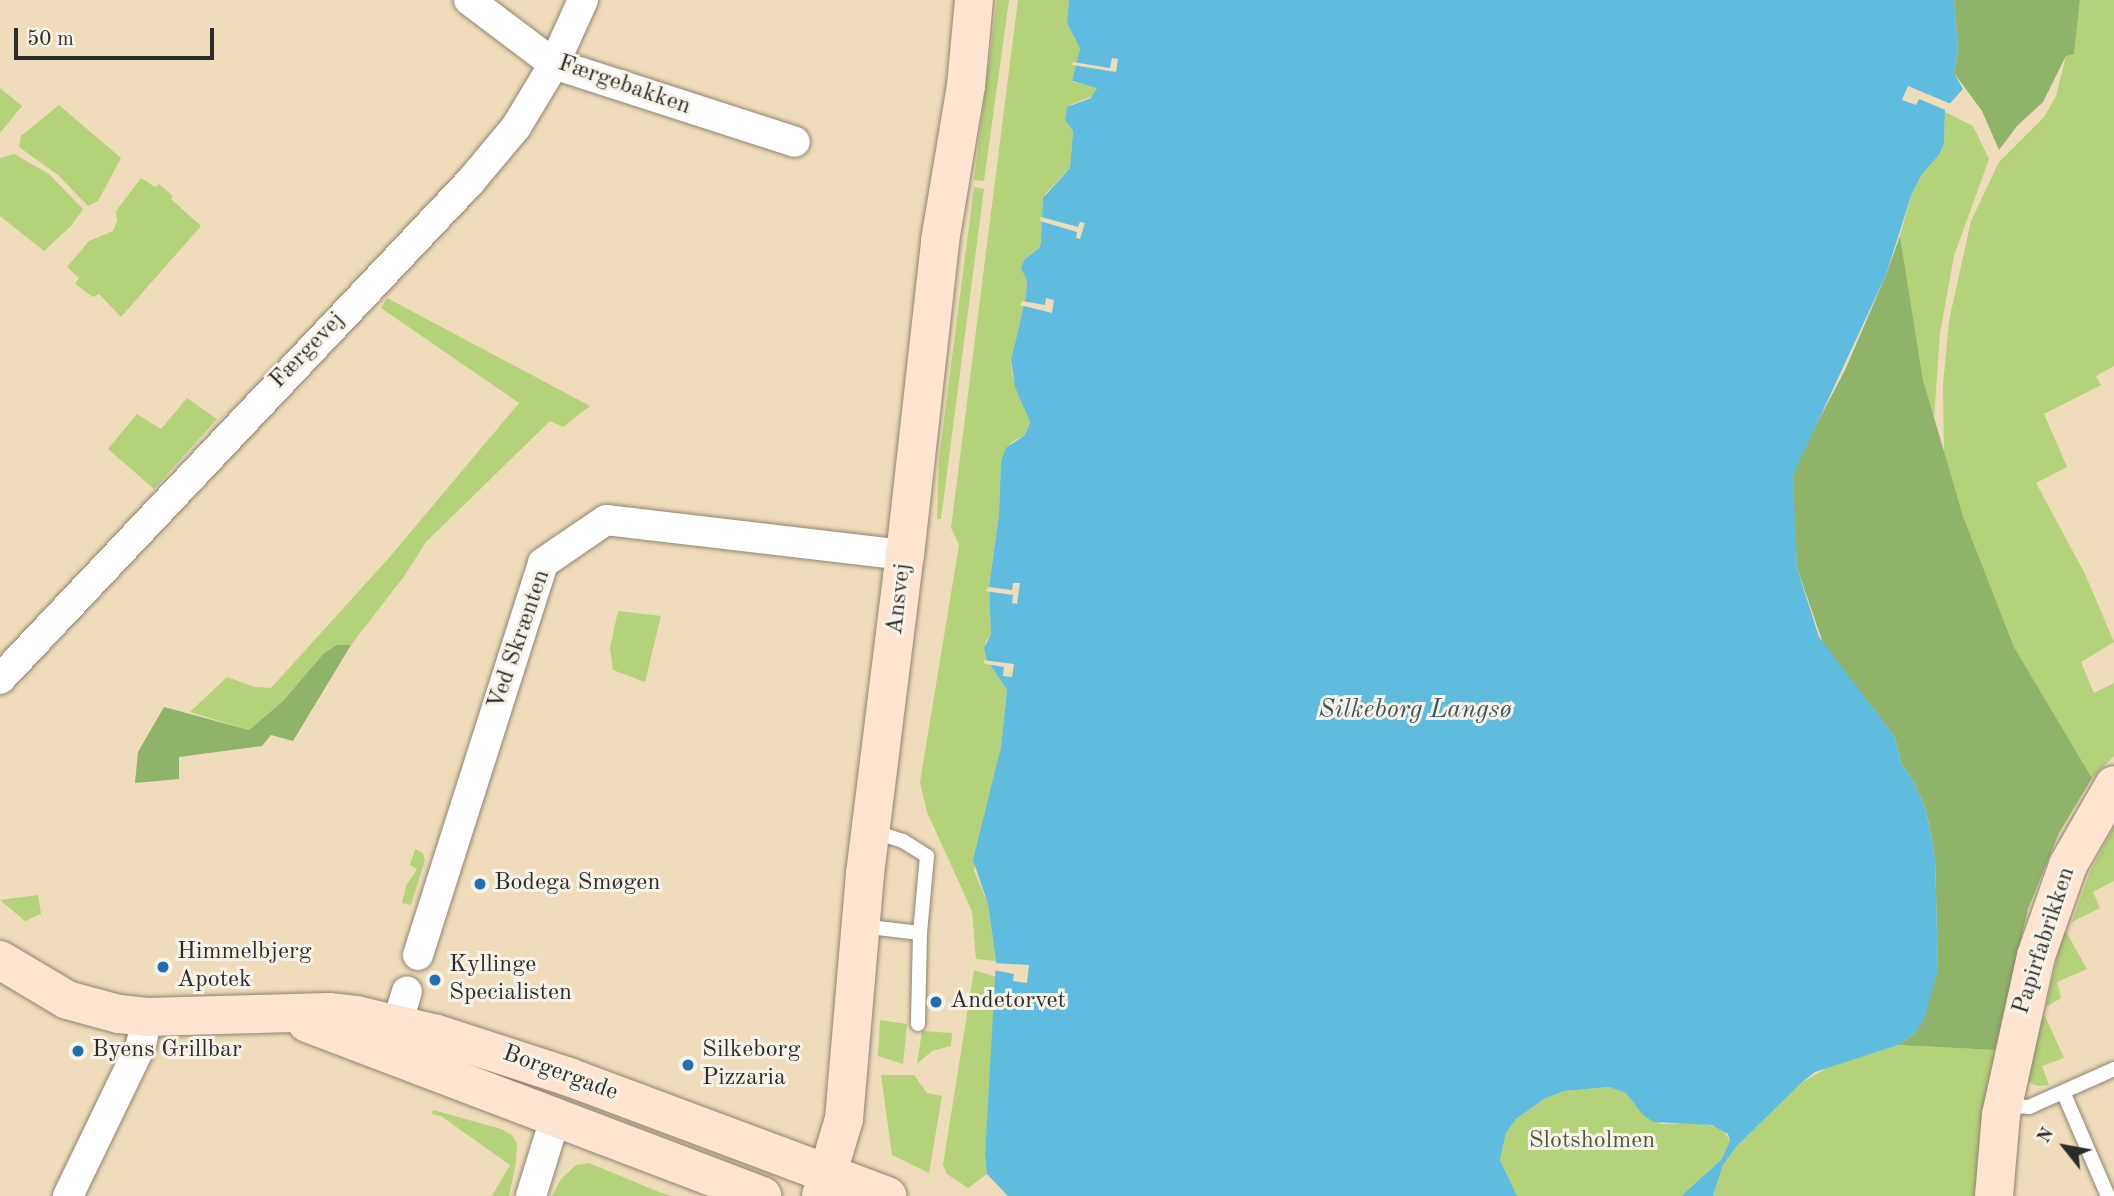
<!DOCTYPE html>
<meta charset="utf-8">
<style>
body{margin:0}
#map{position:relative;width:2114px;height:1196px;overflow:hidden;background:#efdcba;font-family:"Old Standard TT",serif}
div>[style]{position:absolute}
.green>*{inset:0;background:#b4d279}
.forest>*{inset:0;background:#8fb469}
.water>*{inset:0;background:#60bcde}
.pier>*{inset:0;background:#efdcba}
.roads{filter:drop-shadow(0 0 2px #8d8472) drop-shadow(0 0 2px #8d8472)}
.lane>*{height:14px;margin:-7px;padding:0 7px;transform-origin:7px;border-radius:7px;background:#fff}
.street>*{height:30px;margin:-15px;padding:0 15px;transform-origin:15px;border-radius:15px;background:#fff}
.secondary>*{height:38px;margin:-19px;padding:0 19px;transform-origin:19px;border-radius:19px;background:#fde4d0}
.dots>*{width:19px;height:19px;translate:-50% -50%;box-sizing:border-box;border:4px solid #f7f3e8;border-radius:50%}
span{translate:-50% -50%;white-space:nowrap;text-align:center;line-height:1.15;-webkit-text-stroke:6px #f7f3e8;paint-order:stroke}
.street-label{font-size:24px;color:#2b2b2b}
.poi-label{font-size:24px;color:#2b2b2b}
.left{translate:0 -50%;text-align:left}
.park-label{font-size:24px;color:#4d553e}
.water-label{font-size:26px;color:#3b5661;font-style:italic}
.north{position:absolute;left:2030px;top:1112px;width:70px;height:70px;-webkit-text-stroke:5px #f7f3e8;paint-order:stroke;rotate:301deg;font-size:19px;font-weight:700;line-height:28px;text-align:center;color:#2b2b2b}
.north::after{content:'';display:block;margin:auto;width:24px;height:32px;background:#2b2b2b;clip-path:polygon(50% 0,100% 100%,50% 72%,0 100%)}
.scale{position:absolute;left:14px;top:28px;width:200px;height:32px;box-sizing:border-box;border:4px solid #2b2b2b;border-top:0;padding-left:9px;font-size:21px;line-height:24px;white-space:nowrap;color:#2b2b2b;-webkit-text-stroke:5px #f7f3e8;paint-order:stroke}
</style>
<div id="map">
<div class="green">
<div style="clip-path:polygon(997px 0,1009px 0,984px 181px,974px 180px)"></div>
<div style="clip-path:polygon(1018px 0,1069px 0,1067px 23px,1080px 49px,1072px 82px,1097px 87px,1096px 95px,1072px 104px,1065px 120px,1073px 131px,1070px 168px,1046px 193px,1042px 204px,1044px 218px,1041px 241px,1039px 248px,1024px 260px,1021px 268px,1027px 281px,1026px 296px,1011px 360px,1012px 375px,1030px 422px,1025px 435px,1012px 442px,1001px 461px,999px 514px,989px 587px,991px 634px,985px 643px,987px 660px,1007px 690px,1001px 747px,974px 871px,988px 904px,996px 961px,976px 959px,972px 911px,927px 812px,920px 782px,959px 545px,951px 528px)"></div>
<div style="clip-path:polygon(2080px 0,2114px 0,2114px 366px,2096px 376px,2101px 385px,2044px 414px,2067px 467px,2036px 483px,2085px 574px,2114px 642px,2081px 662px,2094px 693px,2114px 683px,2114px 756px,2092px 778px,2014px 647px,1963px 516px,1944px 453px,1943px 385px,1949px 321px,1971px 221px,1999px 162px,2044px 117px,2056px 96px,2066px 56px,2074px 54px)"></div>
<div style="clip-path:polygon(0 88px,22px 106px,0 133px)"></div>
<div style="clip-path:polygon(59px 105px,121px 158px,98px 201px,88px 206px,58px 175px,19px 147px,21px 136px)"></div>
<div style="clip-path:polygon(1945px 112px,1973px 126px,1989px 159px,1954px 256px,1940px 333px,1934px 418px,1923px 380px,1900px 236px,1912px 193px,1922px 174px,1939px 155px,1944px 144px)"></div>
<div style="clip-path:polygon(14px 154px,49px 174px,83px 209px,71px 226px,44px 251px,0 216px,0 158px)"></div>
<div style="clip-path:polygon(141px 178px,155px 187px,159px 184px,173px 196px,171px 199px,201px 226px,121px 317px,99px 294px,93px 297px,75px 284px,79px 278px,67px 267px,89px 241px,113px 231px,117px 221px,116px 211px)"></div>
<div style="clip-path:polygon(974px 187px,984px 189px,941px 519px,937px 519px,939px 459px)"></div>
<div style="clip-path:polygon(387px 298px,590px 406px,563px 427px,550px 421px,426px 542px,405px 575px,351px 645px,337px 645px,324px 653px,283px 701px,249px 730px,190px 712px,227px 677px,255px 687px,271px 688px,388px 559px,519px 403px,381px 308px)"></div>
<div style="clip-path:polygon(187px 398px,217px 419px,154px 489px,108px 449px,137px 414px,161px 429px)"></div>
<div style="clip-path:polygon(618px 611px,661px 616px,645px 682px,613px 670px,610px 648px)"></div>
<div style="clip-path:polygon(2114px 827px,2114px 881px,2093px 892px,2100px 908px,2072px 922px,2090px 872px)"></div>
<div style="clip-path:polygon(415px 849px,423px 853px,425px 860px,411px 905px,402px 903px,406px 886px,417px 869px,410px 865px)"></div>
<div style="clip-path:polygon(38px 895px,41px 914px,25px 921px,0 900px)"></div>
<div style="clip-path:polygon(2064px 928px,2087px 969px,2057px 982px,2061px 998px,2046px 1007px)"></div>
<div style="clip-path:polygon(974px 970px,996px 977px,985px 1155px,987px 1174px,968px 1188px,947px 1174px,943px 1165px)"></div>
<div style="clip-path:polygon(2045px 1016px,2064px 1058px,2042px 1066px,2049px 1085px,2038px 1086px,2028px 1082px,2041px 1021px)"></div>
<div style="clip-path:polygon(880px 1020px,907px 1024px,903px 1064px,878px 1056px)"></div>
<div style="clip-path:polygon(922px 1031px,952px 1033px,951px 1046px,932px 1051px,917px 1064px)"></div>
<div style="clip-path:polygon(1898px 1045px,1995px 1050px,1977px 1196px,1713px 1196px,1723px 1165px,1737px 1146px,1801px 1083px,1830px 1066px)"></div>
<div style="clip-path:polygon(881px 1075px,914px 1075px,927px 1093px,942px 1096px,929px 1173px,892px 1155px)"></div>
<div style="clip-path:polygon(1609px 1087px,1626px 1093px,1642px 1114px,1661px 1124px,1698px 1123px,1722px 1128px,1730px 1141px,1721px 1160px,1681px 1196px,1517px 1196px,1500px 1160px,1506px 1133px,1516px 1119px,1544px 1099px,1564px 1091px)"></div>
<div style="clip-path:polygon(433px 1110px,501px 1129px,512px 1135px,517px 1144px,516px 1162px,509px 1196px,492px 1196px,510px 1165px,441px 1116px,432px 1114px)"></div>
<div style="clip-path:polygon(589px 1163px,659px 1192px,672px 1196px,552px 1196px,561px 1179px,576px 1165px)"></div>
</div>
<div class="forest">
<div style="clip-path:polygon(1954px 0,2080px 0,2074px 54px,2066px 56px,2043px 102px,2017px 126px,1999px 150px,1982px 111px,1954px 73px,1958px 48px)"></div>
<div style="clip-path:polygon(1900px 236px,1923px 380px,1963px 516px,2014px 647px,2092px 778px,2059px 833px,2028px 909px,1995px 1050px,1898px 1045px,1914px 1034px,1938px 970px,1935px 857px,1926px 810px,1914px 782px,1901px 763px,1895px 737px,1824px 646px,1797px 568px,1793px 495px,1793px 475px,1797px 461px,1845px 370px,1886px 275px)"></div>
<div style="clip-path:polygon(337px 645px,351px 645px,293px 741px,271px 735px,262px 746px,179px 757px,179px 779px,135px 783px,138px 752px,164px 707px,249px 730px,283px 701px,324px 653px)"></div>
</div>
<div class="water">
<div style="clip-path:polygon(1069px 0,1954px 0,1958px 48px,1954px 73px,1963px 89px,1945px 109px,1944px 144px,1939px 155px,1922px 174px,1912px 193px,1886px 275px,1793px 475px,1797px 568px,1819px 637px,1895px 737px,1901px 763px,1914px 782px,1926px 810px,1935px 857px,1938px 970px,1924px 1019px,1914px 1034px,1898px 1045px,1815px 1072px,1801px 1083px,1737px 1146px,1723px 1165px,1713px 1196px,1681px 1196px,1721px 1160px,1730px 1141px,1728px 1134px,1712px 1125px,1653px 1122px,1642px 1114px,1626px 1093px,1609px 1087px,1564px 1091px,1544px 1099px,1516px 1119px,1506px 1133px,1500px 1160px,1517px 1196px,1008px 1196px,987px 1174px,985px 1155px,996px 961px,988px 904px,973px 860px,1001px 747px,1007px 690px,987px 660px,984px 648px,991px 634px,989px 587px,999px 514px,1001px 461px,1006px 448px,1025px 435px,1030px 422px,1015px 387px,1011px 360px,1026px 296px,1027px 281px,1021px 268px,1024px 260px,1039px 248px,1041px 242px,1043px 198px,1070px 168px,1073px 131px,1065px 120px,1067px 107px,1091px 98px,1097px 88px,1072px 81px,1080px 49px,1067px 23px)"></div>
</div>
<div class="pier">
<div style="clip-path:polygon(1112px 58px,1118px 59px,1116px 72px,1072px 65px,1073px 62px,1110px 68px)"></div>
<div style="clip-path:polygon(1908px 86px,1951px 104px,1948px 111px,1919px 99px,1916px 105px,1902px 100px)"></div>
<div style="clip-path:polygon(1041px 217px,1078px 227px,1080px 222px,1085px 223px,1080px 239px,1076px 238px,1077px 232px,1040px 221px)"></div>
<div style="clip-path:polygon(1046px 298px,1054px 300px,1052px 313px,1020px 305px,1022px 301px,1045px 305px)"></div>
<div style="clip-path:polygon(1013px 583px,1020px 583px,1017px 604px,1012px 603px,1013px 595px,985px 591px,989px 587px,1012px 590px)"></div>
<div style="clip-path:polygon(983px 660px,1014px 664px,1012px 677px,1003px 676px,1004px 667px,985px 664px)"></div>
<div style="clip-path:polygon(993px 963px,1029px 965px,1027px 983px,1013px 981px,1014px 974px,993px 970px)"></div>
</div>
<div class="roads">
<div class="lane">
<div style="left:872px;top:831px;width:33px;rotate:18deg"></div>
<div style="left:903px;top:841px;width:28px;rotate:32deg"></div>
<div style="left:927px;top:856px;width:77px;rotate:95.2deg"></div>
<div style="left:920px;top:933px;width:91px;rotate:91.3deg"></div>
<div style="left:861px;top:926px;width:59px;rotate:6.8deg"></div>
<div style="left:2064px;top:1094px;width:111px;rotate:66.7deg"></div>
<div style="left:2004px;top:1106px;width:25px;rotate:2deg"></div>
<div style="left:2029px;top:1107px;width:93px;rotate:-24.1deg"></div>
</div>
<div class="street">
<div style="left:469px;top:0;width:106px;rotate:37deg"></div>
<div style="left:554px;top:64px;width:253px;rotate:17.9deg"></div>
<div style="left:0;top:679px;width:684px;rotate:-46.6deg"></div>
<div style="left:470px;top:182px;width:72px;rotate:-50.1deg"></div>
<div style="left:516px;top:127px;width:74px;rotate:-58.9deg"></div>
<div style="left:554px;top:64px;width:70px;rotate:-65.6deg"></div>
<div style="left:418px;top:955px;width:411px;rotate:-72.3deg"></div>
<div style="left:543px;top:563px;width:76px;rotate:-34.3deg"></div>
<div style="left:606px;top:520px;width:301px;rotate:6.7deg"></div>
<div style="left:397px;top:1024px;width:34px;rotate:-73deg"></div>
<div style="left:68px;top:1196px;width:168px;rotate:-64.2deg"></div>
<div style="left:141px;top:1045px;width:29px;rotate:-78deg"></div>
<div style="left:531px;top:1196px;width:81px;rotate:-72.7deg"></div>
</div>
<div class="secondary">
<div style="left:0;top:960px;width:78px;rotate:30.8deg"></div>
<div style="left:67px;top:1000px;width:54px;rotate:15.1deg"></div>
<div style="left:119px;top:1014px;width:28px;rotate:6deg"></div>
<div style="left:147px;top:1017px;width:182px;rotate:-1.6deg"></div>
<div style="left:329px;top:1012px;width:27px;rotate:6deg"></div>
<div style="left:356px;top:1015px;width:83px;rotate:13.2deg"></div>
<div style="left:437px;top:1034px;width:139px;rotate:18deg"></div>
<div style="left:569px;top:1077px;width:340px;rotate:20.5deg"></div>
<div style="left:307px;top:1023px;width:487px;rotate:20.8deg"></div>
<div style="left:821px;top:1196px;width:80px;rotate:-73.4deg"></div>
<div style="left:844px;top:1119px;width:246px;rotate:-85.1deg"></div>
<div style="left:865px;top:874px;width:321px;rotate:-82.9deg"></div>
<div style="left:905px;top:555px;width:316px;rotate:-83.6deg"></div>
<div style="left:940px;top:241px;width:157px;rotate:-80.5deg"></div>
<div style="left:966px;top:86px;width:86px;rotate:-84.7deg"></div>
<div style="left:1994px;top:1196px;width:81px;rotate:-85.1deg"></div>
<div style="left:2001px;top:1115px;width:163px;rotate:-77.6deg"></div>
<div style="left:2036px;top:956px;width:96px;rotate:-70.6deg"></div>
<div style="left:2068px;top:865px;width:92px;rotate:-60.1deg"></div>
</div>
</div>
<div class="dots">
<div style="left:480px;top:884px;background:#1f6fb2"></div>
<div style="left:163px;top:967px;background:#1f6fb2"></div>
<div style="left:435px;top:980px;background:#1f6fb2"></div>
<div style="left:936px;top:1002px;background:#1f6fb2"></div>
<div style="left:78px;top:1051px;background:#1f6fb2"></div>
<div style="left:688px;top:1065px;background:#1f6fb2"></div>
</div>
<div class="street-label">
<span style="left:624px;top:86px;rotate:19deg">Færgebakken</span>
<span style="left:308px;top:351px;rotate:-46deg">Færgevej</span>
<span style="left:900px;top:599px;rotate:-83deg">Ansvej</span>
<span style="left:520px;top:640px;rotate:-71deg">Ved Skrænten</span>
<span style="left:2045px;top:941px;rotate:-72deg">Papirfabrikken</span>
<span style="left:560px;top:1074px;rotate:20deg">Borgergade</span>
</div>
<div class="poi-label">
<span class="left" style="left:494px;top:884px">Bodega Smøgen</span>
<span class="left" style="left:177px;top:967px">Himmelbjerg<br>Apotek</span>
<span class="left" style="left:449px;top:980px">Kyllinge<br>Specialisten</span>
<span class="left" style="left:950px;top:1002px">Andetorvet</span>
<span class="left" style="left:92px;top:1051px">Byens Grillbar</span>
<span class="left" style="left:702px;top:1065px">Silkeborg<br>Pizzaria</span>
</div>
<div class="park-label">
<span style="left:1592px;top:1142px">Slotsholmen</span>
</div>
<div class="water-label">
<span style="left:1415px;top:711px">Silkeborg Langsø</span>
</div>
<div class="north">N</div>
<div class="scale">50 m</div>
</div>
